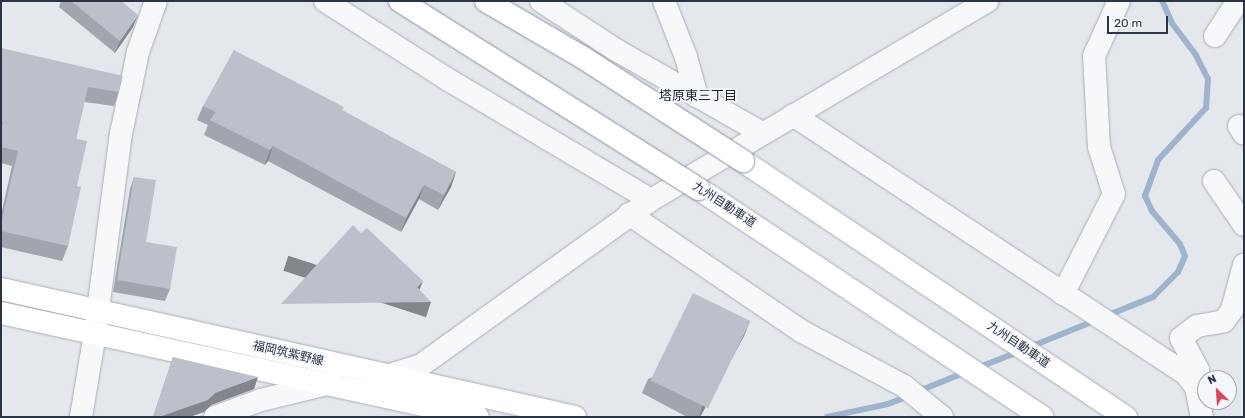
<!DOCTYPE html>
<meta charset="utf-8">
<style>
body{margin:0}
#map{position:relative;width:1245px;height:418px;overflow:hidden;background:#e4e7ec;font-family:Rubik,"Noto Sans JP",sans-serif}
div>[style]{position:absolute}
.stream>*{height:6px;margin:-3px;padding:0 3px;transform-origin:3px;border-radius:3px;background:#9fb4cc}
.roads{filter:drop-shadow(0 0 1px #a9aeb7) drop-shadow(0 0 1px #a9aeb7)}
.minor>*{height:22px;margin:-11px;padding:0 11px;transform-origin:11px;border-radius:11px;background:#f7f8fa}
.major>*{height:22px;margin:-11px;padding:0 11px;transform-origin:11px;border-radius:11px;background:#fff}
.highway>*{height:22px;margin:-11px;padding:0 11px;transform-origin:11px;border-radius:11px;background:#fff}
.bridges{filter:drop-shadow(0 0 1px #8b94a3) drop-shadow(0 0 1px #8b94a3)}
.highway-bridge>*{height:22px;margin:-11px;padding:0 11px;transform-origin:11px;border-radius:11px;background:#fff}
.wall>*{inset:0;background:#a1a5ae}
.shaded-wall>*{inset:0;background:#83868d;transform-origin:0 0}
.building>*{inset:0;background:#bbc0ca;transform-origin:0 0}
span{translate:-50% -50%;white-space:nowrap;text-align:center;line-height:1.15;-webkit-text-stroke:3.5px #f4f6f9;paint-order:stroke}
.street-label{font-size:12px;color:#2b3445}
.neighbourhood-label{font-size:13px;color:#1d2536}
.frame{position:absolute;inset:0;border:2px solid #2b3445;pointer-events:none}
.north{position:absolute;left:1197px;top:370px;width:40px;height:40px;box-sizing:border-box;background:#f4f6f9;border:1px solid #a4a8b1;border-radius:50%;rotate:335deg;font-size:11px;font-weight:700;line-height:16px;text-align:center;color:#2b3445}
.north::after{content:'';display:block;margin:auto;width:14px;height:18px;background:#d1495b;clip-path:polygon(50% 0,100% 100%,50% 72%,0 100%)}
.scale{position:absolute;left:1107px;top:16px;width:61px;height:18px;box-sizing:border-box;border:2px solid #2b3445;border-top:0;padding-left:5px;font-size:12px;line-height:14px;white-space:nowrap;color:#2b3445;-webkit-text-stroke:3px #f4f6f9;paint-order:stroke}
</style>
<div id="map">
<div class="stream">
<div style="left:1106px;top:316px;width:51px;rotate:-22deg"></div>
<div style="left:1153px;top:297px;width:35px;rotate:-45deg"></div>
<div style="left:1178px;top:272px;width:17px;rotate:-66deg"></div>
<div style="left:1185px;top:256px;width:13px;rotate:-113deg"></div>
<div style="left:1180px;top:244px;width:43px;rotate:-130.3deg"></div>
<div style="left:1152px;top:211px;width:17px;rotate:-115deg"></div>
<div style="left:1145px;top:196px;width:38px;rotate:-70deg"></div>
<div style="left:1158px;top:160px;width:71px;rotate:-47.3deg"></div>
<div style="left:1206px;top:108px;width:29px;rotate:-86deg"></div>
<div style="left:1208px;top:79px;width:27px;rotate:-117deg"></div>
<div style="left:1196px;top:55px;width:40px;rotate:-127deg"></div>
<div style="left:1172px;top:23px;width:24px;rotate:-114deg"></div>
<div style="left:1030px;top:347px;width:71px;rotate:-22.2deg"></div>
<div style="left:977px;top:368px;width:44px;rotate:-21.3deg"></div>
<div style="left:919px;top:391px;width:51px;rotate:-22deg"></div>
<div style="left:827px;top:417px;width:62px;rotate:-12deg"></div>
<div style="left:888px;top:404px;width:22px;rotate:-21deg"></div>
</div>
<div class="roads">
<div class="minor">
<div style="left:325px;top:1px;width:145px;rotate:32.6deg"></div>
<div style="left:447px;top:79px;width:237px;rotate:30.7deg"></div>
<div style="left:541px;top:1px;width:90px;rotate:33.2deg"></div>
<div style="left:616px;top:50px;width:168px;rotate:29.6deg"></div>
<div style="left:664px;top:1px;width:60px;rotate:68.6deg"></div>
<div style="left:686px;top:57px;width:41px;rotate:74.6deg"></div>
<div style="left:1215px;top:36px;width:42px;rotate:-56.7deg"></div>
<div style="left:793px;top:115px;width:469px;rotate:33.4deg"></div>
<div style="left:1185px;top:373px;width:18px;rotate:52deg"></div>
<div style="left:1196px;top:387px;width:31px;rotate:79deg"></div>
<div style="left:1239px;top:126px;width:9px;rotate:58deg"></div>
<div style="left:1214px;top:181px;width:53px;rotate:55.7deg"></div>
<div style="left:629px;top:214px;width:208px;rotate:34.2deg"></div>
<div style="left:801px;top:331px;width:117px;rotate:28.1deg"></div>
<div style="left:904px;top:386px;width:49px;rotate:39.2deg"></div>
<div style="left:1063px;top:294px;width:112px;rotate:-63deg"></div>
<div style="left:1114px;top:194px;width:49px;rotate:-107.7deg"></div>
<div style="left:1099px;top:147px;width:91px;rotate:-93.1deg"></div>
<div style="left:1094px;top:56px;width:60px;rotate:-65.6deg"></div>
<div style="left:383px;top:377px;width:39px;rotate:-17deg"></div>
<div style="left:420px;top:366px;width:284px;rotate:-35.7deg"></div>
<div style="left:651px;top:200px;width:391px;rotate:-30.6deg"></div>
<div style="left:1196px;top:387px;width:17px;rotate:-83deg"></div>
<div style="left:1198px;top:370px;width:36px;rotate:-118deg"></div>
<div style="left:1181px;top:338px;width:20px;rotate:-37deg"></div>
<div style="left:1197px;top:326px;width:27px;rotate:-10deg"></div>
<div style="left:1224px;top:321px;width:14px;rotate:-54deg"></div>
<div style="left:1232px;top:310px;width:47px;rotate:-75.1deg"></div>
<div style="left:81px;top:417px;width:85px;rotate:-80.5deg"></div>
<div style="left:95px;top:333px;width:201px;rotate:-82.6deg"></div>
<div style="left:121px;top:134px;width:84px;rotate:-78.3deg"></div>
<div style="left:138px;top:52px;width:54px;rotate:-70.6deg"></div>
<div style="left:215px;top:417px;width:49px;rotate:-20.3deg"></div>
<div style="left:261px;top:400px;width:72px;rotate:-13.7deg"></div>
</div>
<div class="major">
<div style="left:1px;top:289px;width:588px;rotate:12.57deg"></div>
<div style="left:1px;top:313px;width:488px;rotate:12.3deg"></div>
</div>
<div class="highway">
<div style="left:743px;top:161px;width:461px;rotate:33.8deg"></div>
<div style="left:699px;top:189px;width:412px;rotate:33.6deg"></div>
</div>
</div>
<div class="bridges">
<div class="highway-bridge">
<div style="left:400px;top:1px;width:353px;rotate:32.2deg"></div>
<div style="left:486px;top:1px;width:111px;rotate:30.3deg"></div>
<div style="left:582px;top:57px;width:192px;rotate:32.9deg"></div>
</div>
</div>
<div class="wall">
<div style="clip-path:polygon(61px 1px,121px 1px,133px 27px,115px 53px,59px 7px)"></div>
<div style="clip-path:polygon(1px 48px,119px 92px,114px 106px,84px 102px,76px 139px,77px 186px,68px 246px,62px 261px,1px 247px,1px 215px,12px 166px,1px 163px)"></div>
<div style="clip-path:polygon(203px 106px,343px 111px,456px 172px,451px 187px,438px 210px,419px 199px,401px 232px,268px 161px,265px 165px,204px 135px,208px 125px,197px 120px)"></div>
<div style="clip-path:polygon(134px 177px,146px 242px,170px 289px,165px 301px,113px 292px,130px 189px)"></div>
<div style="clip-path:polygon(744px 336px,700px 417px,687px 417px,642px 393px,648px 379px)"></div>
<div style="clip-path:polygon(173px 357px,254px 389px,211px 405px,204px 412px,189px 417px,153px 417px)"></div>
</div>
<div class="shaded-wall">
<div style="clip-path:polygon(138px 15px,133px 27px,115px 53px,120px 41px)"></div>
<div style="clip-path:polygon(273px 146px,268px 161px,265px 165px,270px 150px)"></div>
<div style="clip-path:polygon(456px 172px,451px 187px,438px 210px,444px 195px)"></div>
<div style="clip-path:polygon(424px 185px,419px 199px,401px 232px,406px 218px)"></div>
<div style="clip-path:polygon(423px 281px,417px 296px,417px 287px)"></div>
<div style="left:431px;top:302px;width:16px;height:150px;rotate:108deg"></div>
<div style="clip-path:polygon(750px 321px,744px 336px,700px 417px,699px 417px,702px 407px)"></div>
<div style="clip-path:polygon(258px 377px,254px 389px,211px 405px,204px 412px,189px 417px,159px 417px,215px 393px)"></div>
</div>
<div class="building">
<div style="clip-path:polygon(71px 1px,121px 1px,138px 15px,120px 41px)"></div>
<div style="clip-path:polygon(1px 48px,123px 76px,119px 92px,88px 87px,76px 139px,87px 141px,77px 186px,81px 187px,68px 246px,1px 231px,1px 223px,18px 151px,1px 147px,1px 131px,3px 122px,1px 121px)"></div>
<div style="clip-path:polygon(234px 50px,344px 107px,342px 110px,456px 172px,444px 195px,424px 185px,406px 218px,273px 146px,270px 150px,210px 120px,216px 112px,203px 106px)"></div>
<div style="clip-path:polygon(134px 177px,156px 180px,146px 242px,177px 247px,170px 289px,117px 280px)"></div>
<div style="clip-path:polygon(353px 225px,361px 233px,367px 228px,423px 281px,417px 287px,431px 302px,281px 304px)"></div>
<div style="left:693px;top:293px;width:64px;height:97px;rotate:26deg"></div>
<div style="clip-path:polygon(173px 357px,258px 377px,215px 393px,208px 400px,159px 417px,153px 417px)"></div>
</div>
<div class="street-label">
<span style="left:724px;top:205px;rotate:33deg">九州自動車道</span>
<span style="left:1018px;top:345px;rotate:34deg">九州自動車道</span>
<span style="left:288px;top:354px;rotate:13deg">福岡筑紫野線</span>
</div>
<div class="neighbourhood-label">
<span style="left:698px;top:96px">塔原東三丁目</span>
</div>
<div class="frame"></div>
<div class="north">N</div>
<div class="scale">20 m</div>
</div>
